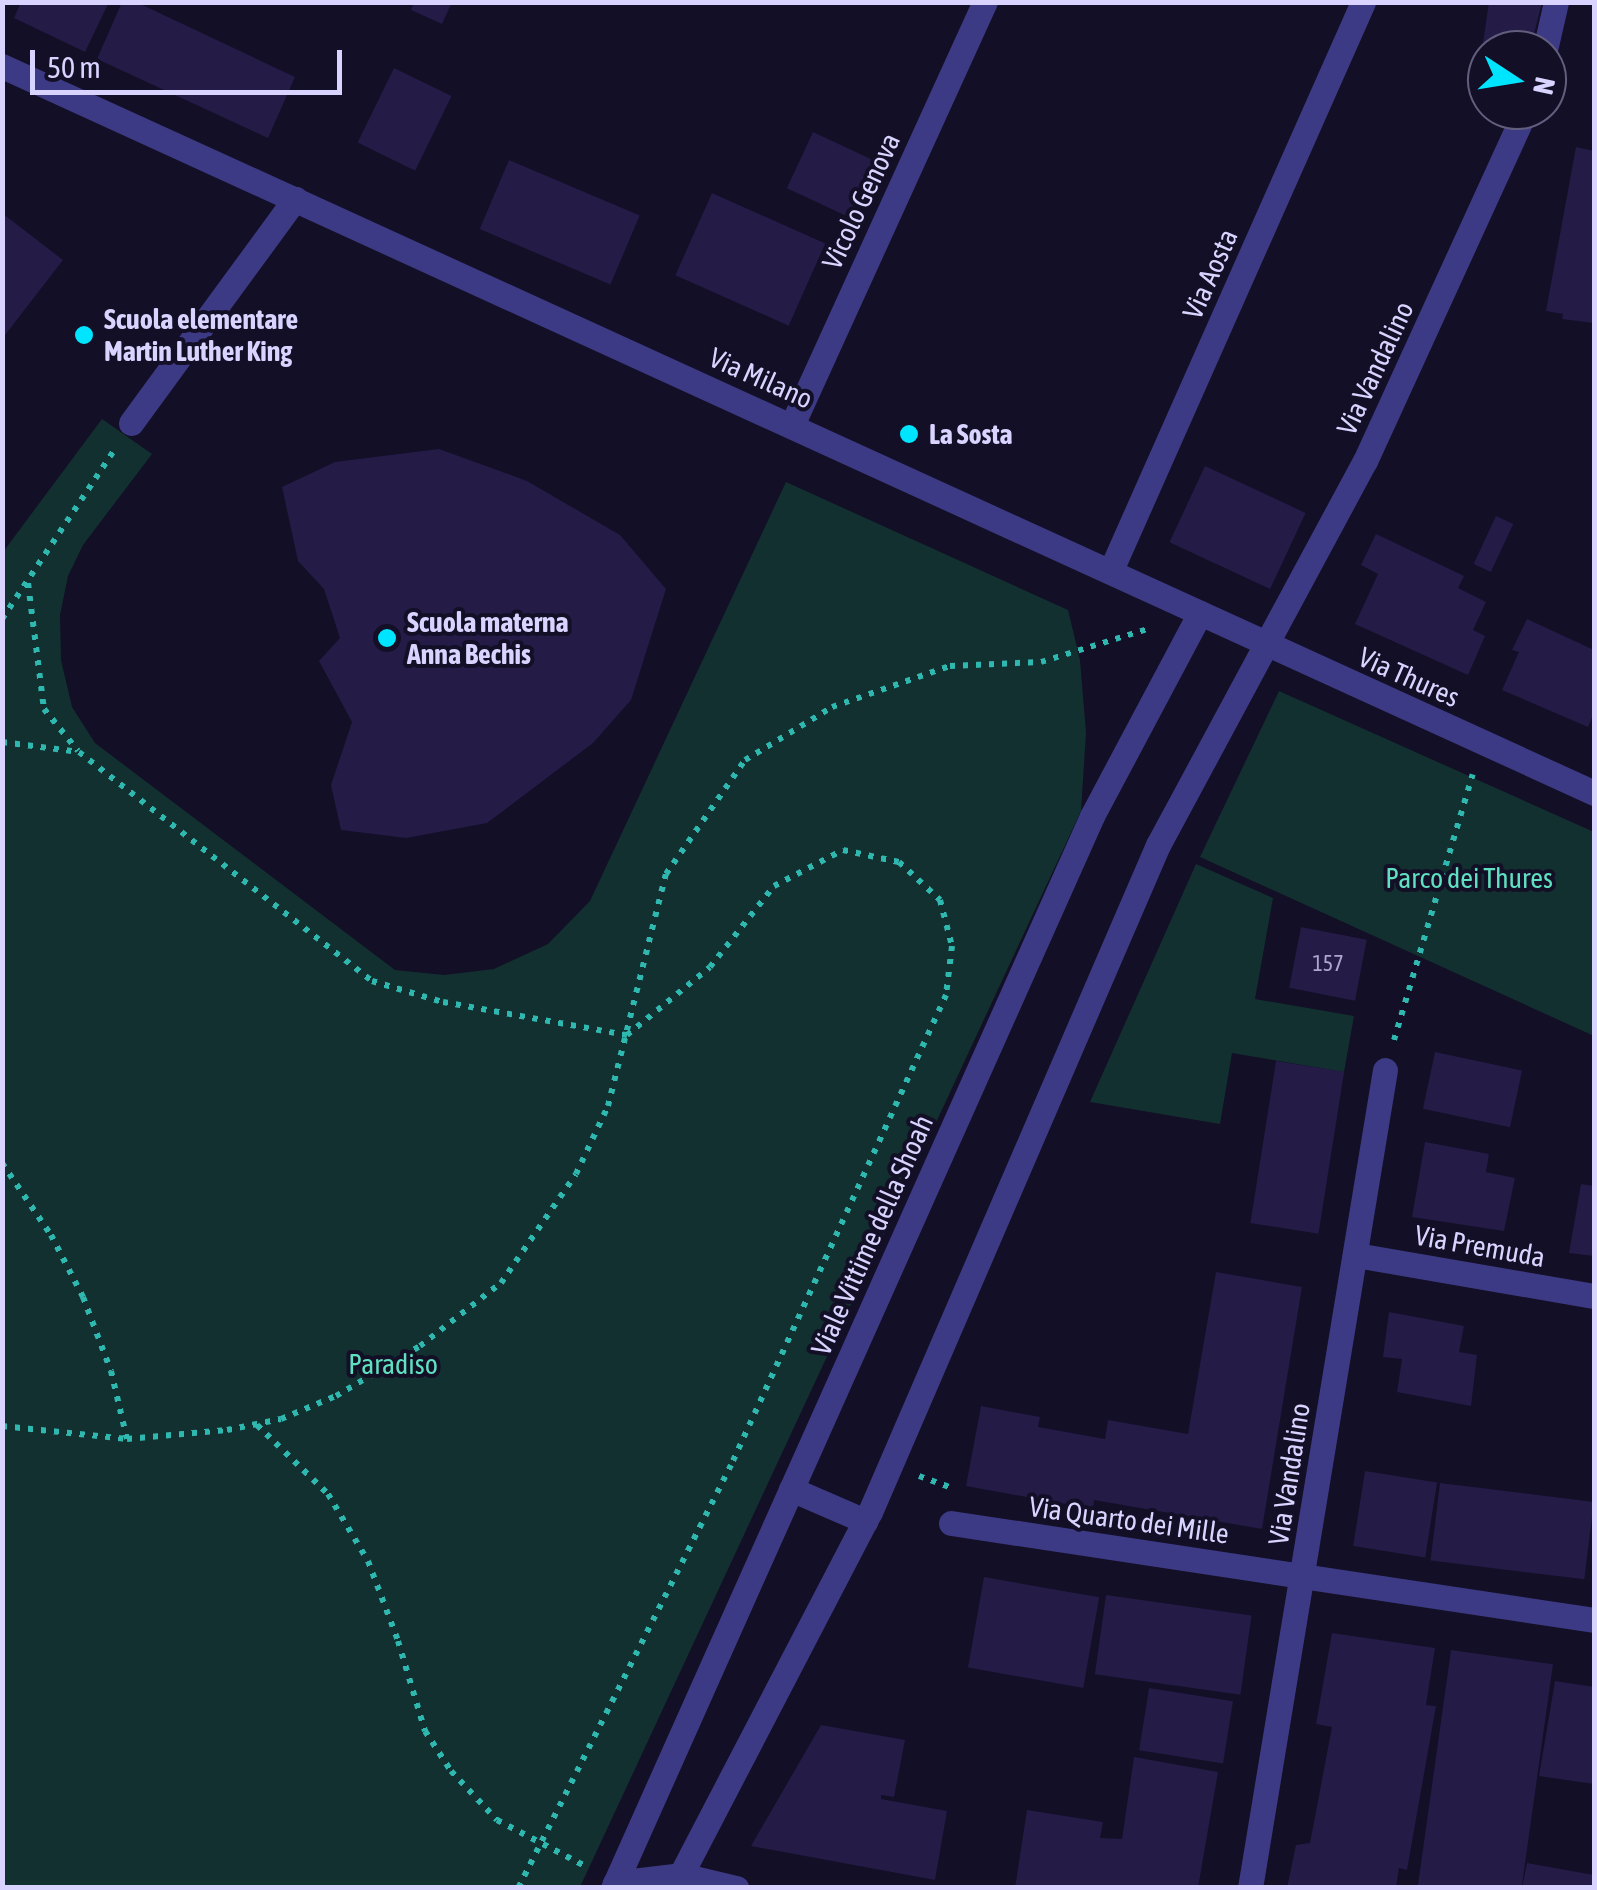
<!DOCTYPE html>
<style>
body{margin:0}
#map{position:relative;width:1597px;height:1890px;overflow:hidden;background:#130f26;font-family:"Asap Condensed",sans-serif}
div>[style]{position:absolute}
.green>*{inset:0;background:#12302f}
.building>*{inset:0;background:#241b47;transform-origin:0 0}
.path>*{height:6px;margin-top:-3px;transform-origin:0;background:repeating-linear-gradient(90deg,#2fb8b0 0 5px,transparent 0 13px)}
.minor>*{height:25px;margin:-12.5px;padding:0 12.5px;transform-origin:12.5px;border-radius:12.5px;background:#3d3a85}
.dots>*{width:28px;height:28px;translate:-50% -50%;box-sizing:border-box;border:5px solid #130f26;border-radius:50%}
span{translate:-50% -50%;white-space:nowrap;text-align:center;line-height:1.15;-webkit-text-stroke:8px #130f26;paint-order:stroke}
.number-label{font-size:22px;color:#aca6d1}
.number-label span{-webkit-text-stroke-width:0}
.street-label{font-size:28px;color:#d9d4ff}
.poi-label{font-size:28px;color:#d9d4ff;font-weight:700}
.left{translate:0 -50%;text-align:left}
.park-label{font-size:28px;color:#5fe0c0}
.frame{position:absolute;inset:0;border:5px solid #d9d4ff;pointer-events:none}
.north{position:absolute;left:1467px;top:30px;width:100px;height:100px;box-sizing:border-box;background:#130f26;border:2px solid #625e7d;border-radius:50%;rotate:102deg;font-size:28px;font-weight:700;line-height:40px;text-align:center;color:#d9d4ff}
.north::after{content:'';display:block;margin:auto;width:35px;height:45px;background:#00e5ff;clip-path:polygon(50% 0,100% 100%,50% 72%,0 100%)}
.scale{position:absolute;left:30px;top:50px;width:312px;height:45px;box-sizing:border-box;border:5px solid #d9d4ff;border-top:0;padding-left:12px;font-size:30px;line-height:35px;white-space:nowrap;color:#d9d4ff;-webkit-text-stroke:8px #130f26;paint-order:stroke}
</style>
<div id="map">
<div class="green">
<div style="clip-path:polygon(102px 419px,152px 454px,83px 545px,68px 576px,60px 615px,61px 660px,72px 707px,95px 743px,395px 970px,444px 975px,494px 969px,548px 944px,590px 901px,786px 482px,1068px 610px,1080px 660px,1086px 733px,1081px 811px,580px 1887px,3px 1887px,3px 552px)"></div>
<div style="clip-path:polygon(1279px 691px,1594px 832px,1594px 1036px,1200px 857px)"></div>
<div style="clip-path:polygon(1196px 864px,1273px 898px,1255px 999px,1354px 1016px,1344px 1072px,1232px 1053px,1220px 1124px,1090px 1102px)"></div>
</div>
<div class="building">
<div style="clip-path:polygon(21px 2px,109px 2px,85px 52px,14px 18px)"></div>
<div style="clip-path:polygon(122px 2px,136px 2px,295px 77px,268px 138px,97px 59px)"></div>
<div style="clip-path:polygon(414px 2px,452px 2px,442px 24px,411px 10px)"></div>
<div style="clip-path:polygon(1489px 2px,1542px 2px,1530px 50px,1487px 50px,1487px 58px,1481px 57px)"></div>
<div style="left:394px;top:68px;width:64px;height:83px;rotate:26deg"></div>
<div style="left:813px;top:132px;width:79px;height:62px;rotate:25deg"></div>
<div style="clip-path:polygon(1576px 147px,1594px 151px,1594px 323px,1562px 319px,1563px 314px,1546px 311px)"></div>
<div style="left:509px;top:160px;width:142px;height:75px;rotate:23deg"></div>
<div style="left:712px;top:193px;width:124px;height:90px;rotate:24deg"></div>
<div style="clip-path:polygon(2px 213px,63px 260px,2px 339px)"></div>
<div style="clip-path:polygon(439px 449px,527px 481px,620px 535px,666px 589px,631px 700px,593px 743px,487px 823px,406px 838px,341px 830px,331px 785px,352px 722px,319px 661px,340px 638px,324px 589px,298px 561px,282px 487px,335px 462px)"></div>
<div style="left:1205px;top:466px;width:111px;height:84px;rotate:25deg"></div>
<div style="left:1496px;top:516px;width:19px;height:53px;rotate:25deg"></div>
<div style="clip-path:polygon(1376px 534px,1464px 576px,1458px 588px,1486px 602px,1473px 630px,1485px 636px,1468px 675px,1355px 624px,1378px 574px,1361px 565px)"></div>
<div style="clip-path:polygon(1527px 619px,1594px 650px,1594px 713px,1588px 727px,1502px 690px,1519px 652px,1512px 650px)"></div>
<div style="left:1301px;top:927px;width:67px;height:62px;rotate:11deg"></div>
<div style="left:1435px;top:1052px;width:89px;height:58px;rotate:12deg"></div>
<div style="left:1276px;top:1061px;width:69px;height:164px;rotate:9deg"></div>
<div style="clip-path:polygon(1425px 1142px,1489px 1154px,1486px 1172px,1515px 1178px,1504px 1231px,1412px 1217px)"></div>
<div style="clip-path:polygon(1581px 1184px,1594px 1186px,1594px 1256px,1569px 1253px)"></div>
<div style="clip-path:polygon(1216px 1272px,1302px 1287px,1262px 1529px,1094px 1500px,1093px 1509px,966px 1486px,981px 1406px,1040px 1417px,1038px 1427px,1105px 1439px,1108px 1420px,1188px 1434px)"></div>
<div style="clip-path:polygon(1389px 1312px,1464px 1326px,1459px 1352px,1477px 1355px,1471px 1406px,1397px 1392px,1402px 1359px,1383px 1357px)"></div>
<div style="left:1365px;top:1471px;width:73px;height:76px;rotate:9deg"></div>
<div style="left:1440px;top:1483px;width:155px;height:78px;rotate:7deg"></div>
<div style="left:984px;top:1577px;width:117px;height:92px;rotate:10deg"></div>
<div style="left:1106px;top:1595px;width:147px;height:80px;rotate:8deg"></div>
<div style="clip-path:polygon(1332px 1633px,1435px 1648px,1426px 1705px,1436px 1706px,1407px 1870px,1399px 1868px,1396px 1888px,1287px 1888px,1296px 1845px,1310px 1843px,1332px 1727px,1316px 1724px)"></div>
<div style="left:1451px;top:1650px;width:103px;height:242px;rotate:8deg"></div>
<div style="clip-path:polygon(1555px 1681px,1594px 1687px,1594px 1784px,1539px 1776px)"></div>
<div style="left:1149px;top:1688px;width:85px;height:63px;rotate:9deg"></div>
<div style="clip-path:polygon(821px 1725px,905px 1740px,894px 1797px,881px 1795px,881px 1799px,947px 1811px,935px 1880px,751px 1846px)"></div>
<div style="clip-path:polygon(1134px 1757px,1218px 1772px,1198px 1888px,1015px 1888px,1027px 1810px,1103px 1822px,1100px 1838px,1122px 1839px)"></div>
<div style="clip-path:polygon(1527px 1863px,1594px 1875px,1594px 1888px,1522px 1888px)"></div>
</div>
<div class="path">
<div style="left:28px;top:583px;width:127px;rotate:82.8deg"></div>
<div style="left:44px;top:709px;width:54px;rotate:51deg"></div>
<div style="left:2px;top:619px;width:204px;rotate:-56.4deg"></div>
<div style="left:2px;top:742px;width:78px;rotate:7.4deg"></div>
<div style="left:79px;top:752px;width:372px;rotate:38deg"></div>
<div style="left:372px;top:981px;width:74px;rotate:16.5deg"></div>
<div style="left:443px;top:1002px;width:187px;rotate:10.2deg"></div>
<div style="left:627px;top:1035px;width:107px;rotate:-39.3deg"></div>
<div style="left:710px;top:967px;width:103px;rotate:-51.7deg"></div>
<div style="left:774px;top:886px;width:78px;rotate:-27.6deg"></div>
<div style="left:843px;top:850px;width:57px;rotate:12.1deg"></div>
<div style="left:899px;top:862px;width:56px;rotate:42.8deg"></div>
<div style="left:940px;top:900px;width:48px;rotate:75.4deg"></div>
<div style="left:952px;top:946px;width:49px;rotate:97deg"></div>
<div style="left:946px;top:995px;width:517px;rotate:114.58deg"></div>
<div style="left:731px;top:1465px;width:474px;rotate:116.7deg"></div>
<div style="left:1394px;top:1040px;width:277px;rotate:-73.5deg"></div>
<div style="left:2px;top:1163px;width:87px;rotate:55.8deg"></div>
<div style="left:51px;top:1235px;width:70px;rotate:62.7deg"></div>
<div style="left:83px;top:1297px;width:79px;rotate:69.3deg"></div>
<div style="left:111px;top:1371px;width:70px;rotate:76.8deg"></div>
<div style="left:257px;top:1425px;width:99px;rotate:44.2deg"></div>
<div style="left:328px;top:1494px;width:78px;rotate:59.2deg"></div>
<div style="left:368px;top:1561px;width:85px;rotate:69.4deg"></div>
<div style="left:398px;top:1641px;width:94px;rotate:73.3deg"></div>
<div style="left:425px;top:1731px;width:48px;rotate:57deg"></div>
<div style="left:451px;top:1771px;width:67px;rotate:46.8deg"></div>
<div style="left:497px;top:1820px;width:102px;rotate:27.6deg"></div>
<div style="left:2px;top:1426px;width:126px;rotate:5.9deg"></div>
<div style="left:127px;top:1439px;width:100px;rotate:-5.1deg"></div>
<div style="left:227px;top:1430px;width:55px;rotate:-11.5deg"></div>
<div style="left:281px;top:1419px;width:60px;rotate:-22.7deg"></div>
<div style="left:336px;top:1396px;width:98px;rotate:-30.8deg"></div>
<div style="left:420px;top:1346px;width:103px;rotate:-37.9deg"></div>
<div style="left:501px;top:1283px;width:132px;rotate:-55.5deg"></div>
<div style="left:576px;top:1174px;width:75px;rotate:-64.8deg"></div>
<div style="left:608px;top:1106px;width:239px;rotate:-76deg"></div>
<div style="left:666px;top:874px;width:139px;rotate:-55.3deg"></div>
<div style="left:745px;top:760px;width:102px;rotate:-31.3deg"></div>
<div style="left:832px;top:707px;width:125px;rotate:-19.2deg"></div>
<div style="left:950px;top:666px;width:91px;rotate:-2.5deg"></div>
<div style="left:1041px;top:662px;width:115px;rotate:-17.2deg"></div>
<div style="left:919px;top:1476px;width:37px;rotate:20deg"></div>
</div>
<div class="minor">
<div style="left:1545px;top:50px;width:49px;rotate:-77.1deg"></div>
<div style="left:2px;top:66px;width:1750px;rotate:24.54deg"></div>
<div style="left:131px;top:423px;width:278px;rotate:-53.8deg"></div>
<div style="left:792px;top:425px;width:465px;rotate:-65.5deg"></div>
<div style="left:1111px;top:570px;width:621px;rotate:-66.07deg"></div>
<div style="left:1356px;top:1255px;width:242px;rotate:9.8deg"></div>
<div style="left:791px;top:1489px;width:81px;rotate:23.4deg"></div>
<div style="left:951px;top:1523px;width:650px;rotate:8.58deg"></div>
<div style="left:613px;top:1888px;width:1174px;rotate:-65.92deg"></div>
<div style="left:1092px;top:816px;width:230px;rotate:-62deg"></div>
<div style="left:616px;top:1888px;width:5px;rotate:-101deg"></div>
<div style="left:615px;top:1883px;width:66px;rotate:-6.9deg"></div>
<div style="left:681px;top:1875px;width:57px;rotate:13.3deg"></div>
<div style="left:674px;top:1888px;width:424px;rotate:-62.5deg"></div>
<div style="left:870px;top:1512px;width:727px;rotate:-66.65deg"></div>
<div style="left:1158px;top:845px;width:436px;rotate:-61.7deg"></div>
<div style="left:1365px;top:461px;width:386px;rotate:-65.4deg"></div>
<div style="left:1250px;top:1888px;width:829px;rotate:-80.63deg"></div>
</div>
<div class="dots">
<div style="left:84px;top:335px;background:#00e5ff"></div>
<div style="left:909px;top:434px;background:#00e5ff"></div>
<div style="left:387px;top:638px;background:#00e5ff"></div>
</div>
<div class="number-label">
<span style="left:1328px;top:964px">157</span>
</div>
<div class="street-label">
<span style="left:861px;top:201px;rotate:-65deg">Vicolo Genova</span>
<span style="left:1210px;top:274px;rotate:-66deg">Via Aosta</span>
<span style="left:1375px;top:368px;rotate:-65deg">Via Vandalino</span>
<span style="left:761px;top:378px;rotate:24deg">Via Milano</span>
<span style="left:1409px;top:677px;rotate:24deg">Via Thures</span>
<span style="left:872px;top:1235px;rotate:-66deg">Viale Vittime della Shoah</span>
<span style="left:1480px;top:1246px;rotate:10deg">Via Premuda</span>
<span style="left:1289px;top:1474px;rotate:-81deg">Via Vandalino</span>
<span style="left:1129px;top:1520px;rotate:8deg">Via Quarto dei Mille</span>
</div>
<div class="poi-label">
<span class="left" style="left:104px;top:335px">Scuola elementare<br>Martin Luther King</span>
<span class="left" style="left:929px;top:434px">La Sosta</span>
<span class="left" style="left:407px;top:638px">Scuola materna<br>Anna Bechis</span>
</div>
<div class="park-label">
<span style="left:1469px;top:878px">Parco dei Thures</span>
<span style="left:393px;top:1364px">Paradiso</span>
</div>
<div class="frame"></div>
<div class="north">N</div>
<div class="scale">50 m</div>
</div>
